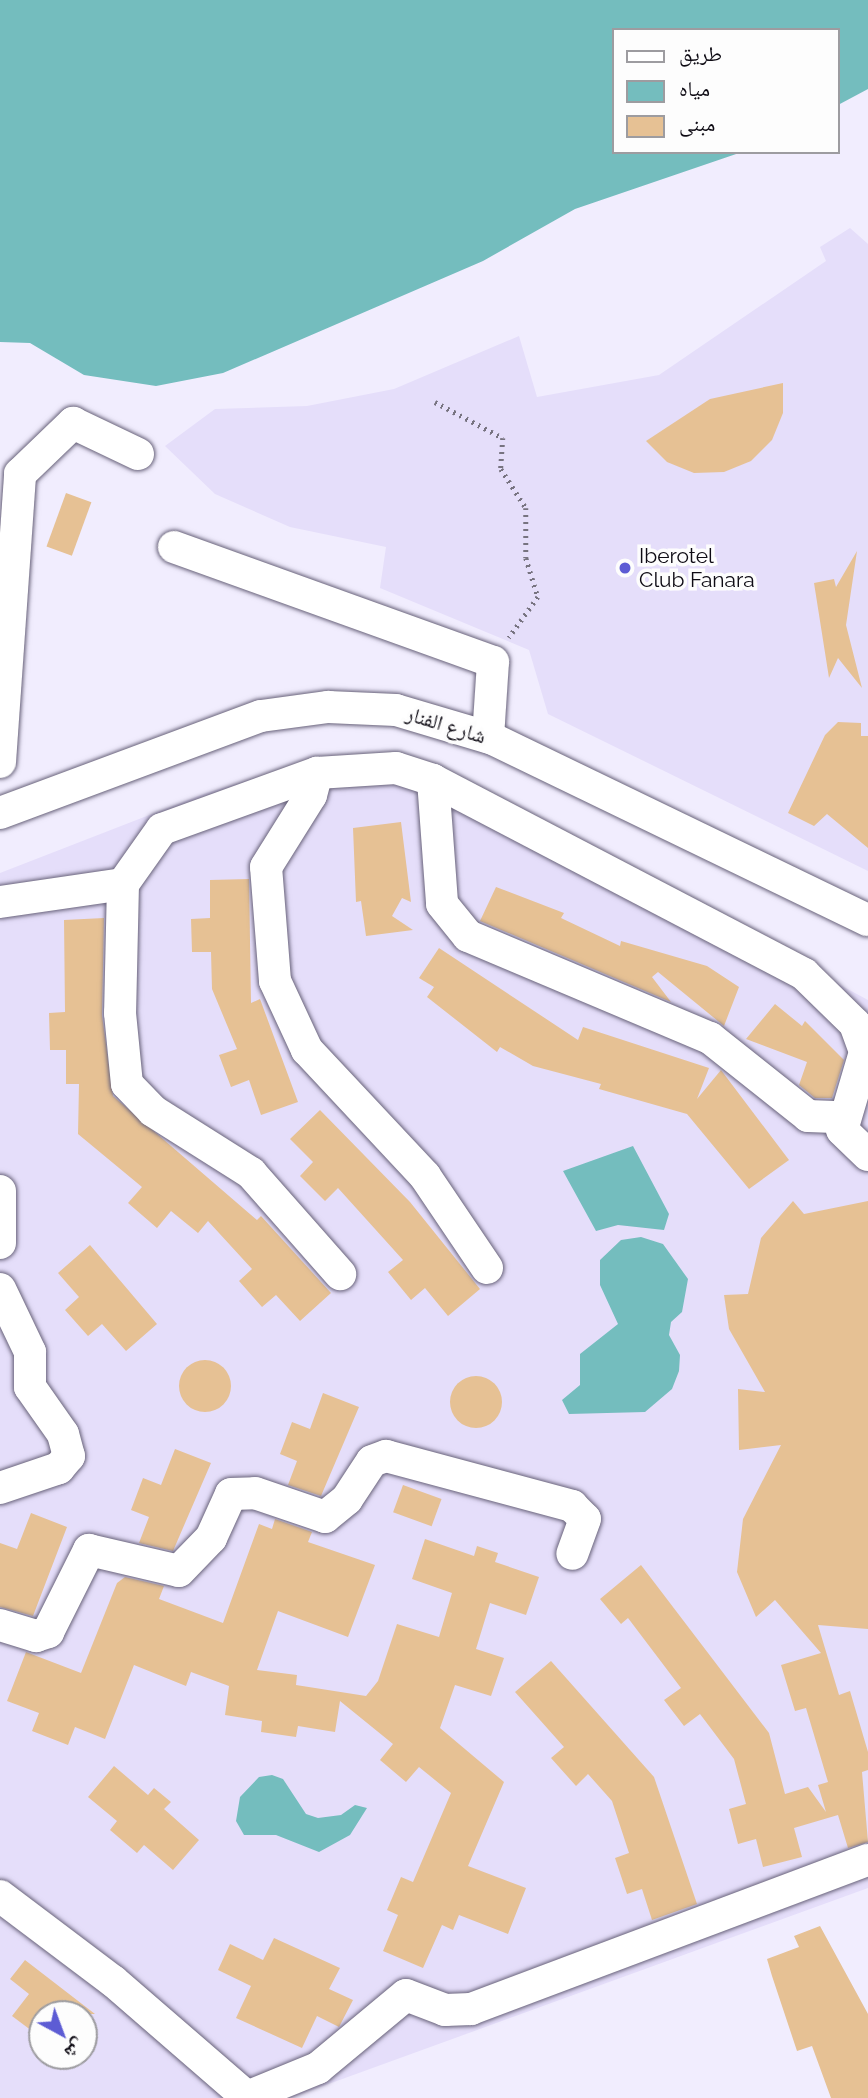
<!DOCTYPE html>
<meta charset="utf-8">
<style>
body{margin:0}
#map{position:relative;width:868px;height:2098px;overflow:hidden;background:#f1edfe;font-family:Raleway,"Noto Naskh Arabic",sans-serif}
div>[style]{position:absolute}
.built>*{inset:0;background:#e5defa}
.water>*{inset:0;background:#74bdbe}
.building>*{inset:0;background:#e6c194;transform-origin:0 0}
.round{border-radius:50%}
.path>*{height:4.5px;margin-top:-2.25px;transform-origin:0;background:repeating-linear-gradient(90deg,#777380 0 2px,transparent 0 7px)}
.roads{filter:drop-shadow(0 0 2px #68627a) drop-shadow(0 0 2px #68627a)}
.minor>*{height:32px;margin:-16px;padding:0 16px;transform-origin:16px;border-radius:16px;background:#fff}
.dots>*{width:19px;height:19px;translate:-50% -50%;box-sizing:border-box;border:4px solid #fdfdfd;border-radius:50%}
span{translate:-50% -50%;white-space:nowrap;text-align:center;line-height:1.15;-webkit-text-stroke:7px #fdfdfd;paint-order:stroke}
.poi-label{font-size:21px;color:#0e0b14}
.left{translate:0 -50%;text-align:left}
.street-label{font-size:21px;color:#0e0b14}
.legend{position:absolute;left:612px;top:28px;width:228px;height:126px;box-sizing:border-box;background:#fdfdfd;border:2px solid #9d9ca0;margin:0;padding:9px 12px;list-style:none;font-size:21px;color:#0e0b14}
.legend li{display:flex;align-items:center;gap:14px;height:35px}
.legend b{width:35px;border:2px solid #9d9ca0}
.north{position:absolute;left:28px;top:2000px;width:70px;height:70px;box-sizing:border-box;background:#fdfdfd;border:2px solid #9d9ca0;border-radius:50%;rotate:139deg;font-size:19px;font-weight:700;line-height:28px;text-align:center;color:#0e0b14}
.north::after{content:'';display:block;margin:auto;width:24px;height:32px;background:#5d5cd4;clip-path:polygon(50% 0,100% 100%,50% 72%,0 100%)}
</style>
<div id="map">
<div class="built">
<div style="clip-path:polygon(850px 228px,868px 244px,868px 871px,548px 714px,529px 650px,380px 588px,386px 547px,290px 527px,215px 494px,165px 446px,215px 409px,307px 406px,394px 389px,519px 336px,537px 397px,659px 375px,826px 261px,820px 247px)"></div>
<div style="clip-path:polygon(evenodd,392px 756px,497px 801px,868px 1000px,868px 1888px,290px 2098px,0 2098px,0 873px,206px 793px,288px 768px,392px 756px,42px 2014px,84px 2014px,84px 2056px,42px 2056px,42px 2014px)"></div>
</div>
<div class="water">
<div style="clip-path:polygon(0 0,868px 0,868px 89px,838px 105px,838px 30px,614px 30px,614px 152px,742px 152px,575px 209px,483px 261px,223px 373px,156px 386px,84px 375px,30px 343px,0 342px)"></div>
<div style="clip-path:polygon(633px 1146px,669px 1214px,664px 1230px,618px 1225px,596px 1231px,563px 1171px)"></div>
<div style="clip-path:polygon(641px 1237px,663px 1244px,688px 1279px,682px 1312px,671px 1322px,669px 1335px,680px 1355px,679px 1371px,672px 1389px,645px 1412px,569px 1414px,562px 1400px,580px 1385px,580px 1354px,618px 1324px,600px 1285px,600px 1260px,621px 1240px)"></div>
<div style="clip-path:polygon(272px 1775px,283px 1779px,306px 1814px,318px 1818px,341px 1815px,355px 1805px,367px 1808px,350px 1835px,319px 1852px,276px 1835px,244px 1835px,236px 1821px,240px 1797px,259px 1777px)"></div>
</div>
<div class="building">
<div style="clip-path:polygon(783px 383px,783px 413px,772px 440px,751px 461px,724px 472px,694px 473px,667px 462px,646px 441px,710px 399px)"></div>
<div style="left:66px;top:493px;width:27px;height:57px;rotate:20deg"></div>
<div style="clip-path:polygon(857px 551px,846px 625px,862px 688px,838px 658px,829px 678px,814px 583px,834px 579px,836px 587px)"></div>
<div style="clip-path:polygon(838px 722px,861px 723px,861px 736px,868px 736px,868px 848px,827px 814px,814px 826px,788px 813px,825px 735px)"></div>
<div style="clip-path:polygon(401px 822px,411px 902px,402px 898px,392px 916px,413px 930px,366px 936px,361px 901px,356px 902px,353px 828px)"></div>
<div style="clip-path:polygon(249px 879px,251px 1003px,260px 999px,298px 1102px,261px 1115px,249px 1080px,231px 1087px,219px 1055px,237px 1049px,212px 989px,211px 952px,192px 952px,191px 919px,210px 918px,210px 880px)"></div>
<div style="clip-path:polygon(496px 887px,564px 913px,561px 918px,620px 946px,621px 941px,707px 966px,739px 987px,724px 1026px,658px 972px,652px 977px,671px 1002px,480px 921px)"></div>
<div style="clip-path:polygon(104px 918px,102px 1015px,113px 1096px,257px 1220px,261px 1216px,331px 1293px,300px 1321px,276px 1295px,262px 1307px,239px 1281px,252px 1269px,208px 1221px,198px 1233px,171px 1211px,157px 1228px,128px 1203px,142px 1187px,78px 1134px,79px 1084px,66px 1084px,66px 1050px,50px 1050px,49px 1013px,65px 1012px,64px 920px)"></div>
<div style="clip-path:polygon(439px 948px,578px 1040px,583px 1027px,709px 1068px,697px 1099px,721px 1070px,789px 1160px,749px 1189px,687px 1114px,599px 1089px,601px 1084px,533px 1066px,500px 1047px,497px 1052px,427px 997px,434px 987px,419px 978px)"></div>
<div style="clip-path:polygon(775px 1004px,802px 1026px,805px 1021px,844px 1060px,832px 1098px,815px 1098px,799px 1085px,807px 1062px,746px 1039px)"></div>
<div style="clip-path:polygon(320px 1110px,410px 1202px,480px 1289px,448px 1316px,425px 1288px,411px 1300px,388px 1272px,403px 1260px,338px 1188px,325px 1201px,300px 1176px,313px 1162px,290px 1139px)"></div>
<div style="clip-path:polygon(793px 1201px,804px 1214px,868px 1201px,868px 1629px,818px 1625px,839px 1695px,850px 1691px,868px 1752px,868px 1770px,862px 1772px,868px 1842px,848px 1848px,838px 1815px,794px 1828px,802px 1857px,763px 1867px,756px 1839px,738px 1844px,729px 1809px,746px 1804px,734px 1759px,700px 1714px,684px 1726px,664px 1700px,681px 1688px,628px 1618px,621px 1624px,600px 1599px,641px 1565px,769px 1733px,785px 1794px,808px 1787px,826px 1812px,818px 1785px,828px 1782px,806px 1708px,795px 1711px,781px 1665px,821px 1653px,775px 1600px,756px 1617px,737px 1572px,743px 1519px,781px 1445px,739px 1450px,738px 1389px,765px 1392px,729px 1329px,724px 1295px,748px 1294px,761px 1238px)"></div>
<div style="clip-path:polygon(90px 1245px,157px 1324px,126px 1351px,102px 1324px,88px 1336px,65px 1310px,79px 1297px,58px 1273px)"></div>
<div class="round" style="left:179px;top:1360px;width:52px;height:52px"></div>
<div class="round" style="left:450px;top:1376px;width:52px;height:52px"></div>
<div style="clip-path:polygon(323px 1393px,359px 1407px,321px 1496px,288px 1485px,297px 1461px,280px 1454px,292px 1422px,310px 1429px)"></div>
<div style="clip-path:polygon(175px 1449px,211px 1463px,173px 1551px,139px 1543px,149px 1517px,131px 1510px,143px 1478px,161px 1485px)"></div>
<div style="left:403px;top:1485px;width:41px;height:29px;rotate:20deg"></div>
<div style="clip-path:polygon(31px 1513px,67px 1527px,33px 1616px,0 1607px,0 1543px,17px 1549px)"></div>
<div style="clip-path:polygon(275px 1519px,312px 1532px,308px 1542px,375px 1565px,348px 1637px,278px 1611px,257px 1670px,297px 1675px,296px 1685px,366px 1696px,378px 1681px,397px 1624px,439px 1637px,452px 1593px,412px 1579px,425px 1539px,474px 1556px,477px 1546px,498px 1553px,495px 1562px,539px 1577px,526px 1615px,490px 1603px,476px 1649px,504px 1658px,491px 1696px,455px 1685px,440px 1728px,504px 1782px,468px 1866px,526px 1888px,508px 1934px,459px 1915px,453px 1930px,442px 1925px,423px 1968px,383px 1951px,398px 1915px,387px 1910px,401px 1877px,413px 1882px,451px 1793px,419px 1767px,406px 1782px,380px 1760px,393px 1744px,340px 1701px,335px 1732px,298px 1726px,296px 1737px,261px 1732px,262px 1721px,225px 1715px,229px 1686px,191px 1672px,186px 1686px,134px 1665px,105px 1739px,75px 1727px,68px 1745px,32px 1731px,39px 1713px,7px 1701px,26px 1652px,81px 1673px,117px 1583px,125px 1577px,164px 1586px,159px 1599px,223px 1623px,259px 1524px,272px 1529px)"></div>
<div style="clip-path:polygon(551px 1661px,654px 1777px,697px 1904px,652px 1920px,642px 1889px,627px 1894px,615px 1858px,629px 1853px,612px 1801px,588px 1774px,576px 1786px,551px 1758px,564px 1747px,515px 1692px)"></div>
<div style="clip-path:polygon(114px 1766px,148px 1795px,154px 1788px,171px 1802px,164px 1809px,199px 1840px,173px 1870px,144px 1845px,137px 1853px,110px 1830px,117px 1821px,88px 1797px)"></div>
<div style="clip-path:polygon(820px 1926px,868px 2014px,868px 2098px,831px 2098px,812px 2046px,797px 2051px,772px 1976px,767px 1959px,799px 1947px,794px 1936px)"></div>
<div style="clip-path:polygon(274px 1938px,340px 1968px,329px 1989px,353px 2000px,339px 2027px,317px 2016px,302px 2048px,236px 2018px,251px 1986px,218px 1970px,230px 1944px,263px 1960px)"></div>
<div style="clip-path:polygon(25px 1960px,95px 2014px,42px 2014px,32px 2031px,12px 2016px,29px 1994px,10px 1979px)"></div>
</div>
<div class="path">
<div style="left:435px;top:402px;width:77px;rotate:27.9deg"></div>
<div style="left:503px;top:438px;width:31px;rotate:94deg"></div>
<div style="left:501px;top:469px;width:46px;rotate:57.3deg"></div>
<div style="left:526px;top:508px;width:50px;rotate:90deg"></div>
<div style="left:526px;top:558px;width:41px;rotate:72.9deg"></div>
<div style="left:538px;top:597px;width:50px;rotate:125.3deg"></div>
</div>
<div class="roads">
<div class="minor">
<div style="left:174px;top:547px;width:339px;rotate:19.8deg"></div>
<div style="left:493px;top:662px;width:75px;rotate:93.8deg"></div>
<div style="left:0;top:762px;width:289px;rotate:-86deg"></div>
<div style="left:20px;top:474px;width:74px;rotate:-43.9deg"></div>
<div style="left:73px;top:423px;width:72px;rotate:25.5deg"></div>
<div style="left:433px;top:780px;width:124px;rotate:85.8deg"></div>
<div style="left:442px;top:904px;width:41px;rotate:50.9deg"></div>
<div style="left:468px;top:936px;width:263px;rotate:22.9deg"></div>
<div style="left:710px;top:1038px;width:125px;rotate:38.5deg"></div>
<div style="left:808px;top:1116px;width:33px;rotate:2deg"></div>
<div style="left:0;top:813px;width:278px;rotate:-20.4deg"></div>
<div style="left:261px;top:716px;width:68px;rotate:-7.7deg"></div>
<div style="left:328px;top:707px;width:68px;rotate:2.5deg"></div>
<div style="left:396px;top:710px;width:101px;rotate:16.6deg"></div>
<div style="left:493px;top:739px;width:416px;rotate:25.8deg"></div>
<div style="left:123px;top:884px;width:129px;rotate:91.3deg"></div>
<div style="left:120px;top:1013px;width:71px;rotate:84.4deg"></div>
<div style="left:127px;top:1084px;width:37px;rotate:46deg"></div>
<div style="left:153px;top:1111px;width:116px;rotate:32.3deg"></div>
<div style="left:251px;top:1173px;width:135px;rotate:48.6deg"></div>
<div style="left:0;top:902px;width:124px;rotate:-8.3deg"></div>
<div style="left:123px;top:884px;width:67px;rotate:-54.7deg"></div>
<div style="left:162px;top:829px;width:165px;rotate:-19.9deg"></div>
<div style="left:0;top:1191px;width:52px;rotate:90deg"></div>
<div style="left:487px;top:1268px;width:111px;rotate:-124deg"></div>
<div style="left:425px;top:1176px;width:173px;rotate:-133.1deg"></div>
<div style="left:307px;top:1050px;width:76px;rotate:-114.9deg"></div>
<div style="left:275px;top:981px;width:114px;rotate:-94.5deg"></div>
<div style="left:266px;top:867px;width:85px;rotate:-58deg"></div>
<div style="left:311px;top:795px;width:23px;rotate:-75deg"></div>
<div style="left:317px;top:773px;width:79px;rotate:-3.6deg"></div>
<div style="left:396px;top:768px;width:39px;rotate:18deg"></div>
<div style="left:433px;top:780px;width:419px;rotate:27.6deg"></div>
<div style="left:804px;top:974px;width:71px;rotate:44.4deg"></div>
<div style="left:855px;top:1024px;width:30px;rotate:70deg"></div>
<div style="left:865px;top:1052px;width:81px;rotate:106.4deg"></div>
<div style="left:842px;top:1130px;width:36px;rotate:44deg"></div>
<div style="left:0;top:1289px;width:70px;rotate:64.5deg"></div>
<div style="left:30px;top:1352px;width:35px;rotate:90deg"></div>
<div style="left:30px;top:1387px;width:57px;rotate:54.9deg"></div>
<div style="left:63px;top:1434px;width:23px;rotate:75deg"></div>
<div style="left:69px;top:1456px;width:16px;rotate:130deg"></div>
<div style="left:59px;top:1468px;width:62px;rotate:161.3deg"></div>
<div style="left:0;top:1625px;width:38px;rotate:17deg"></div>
<div style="left:36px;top:1636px;width:13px;rotate:-18deg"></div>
<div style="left:48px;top:1632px;width:92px;rotate:-63.4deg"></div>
<div style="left:89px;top:1550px;width:92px;rotate:13.1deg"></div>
<div style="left:179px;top:1571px;width:46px;rotate:-45.9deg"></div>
<div style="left:211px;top:1538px;width:48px;rotate:-65.6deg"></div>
<div style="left:231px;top:1494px;width:24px;rotate:-2deg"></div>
<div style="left:255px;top:1493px;width:74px;rotate:18.9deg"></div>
<div style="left:325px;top:1517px;width:28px;rotate:-39deg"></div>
<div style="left:347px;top:1499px;width:45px;rotate:-56.7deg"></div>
<div style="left:372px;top:1461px;width:15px;rotate:-20deg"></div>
<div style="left:386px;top:1456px;width:193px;rotate:15deg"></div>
<div style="left:572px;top:1506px;width:18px;rotate:45deg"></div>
<div style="left:585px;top:1519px;width:37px;rotate:110deg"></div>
<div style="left:0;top:1896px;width:141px;rotate:37deg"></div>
<div style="left:113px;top:1981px;width:177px;rotate:40.9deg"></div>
<div style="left:247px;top:2097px;width:77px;rotate:-22.2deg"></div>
<div style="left:318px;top:2068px;width:114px;rotate:-39.7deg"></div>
<div style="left:406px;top:1995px;width:42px;rotate:21deg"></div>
<div style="left:445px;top:2010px;width:26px;rotate:-2deg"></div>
<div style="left:471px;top:2009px;width:424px;rotate:-20.6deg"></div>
</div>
</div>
<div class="dots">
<div style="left:625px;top:568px;background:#5d5cd4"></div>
</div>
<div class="poi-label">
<span class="left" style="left:639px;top:568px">Iberotel<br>Club Fanara</span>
</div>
<div class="street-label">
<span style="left:446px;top:725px;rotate:17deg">شارع الفنار</span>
</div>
<ul class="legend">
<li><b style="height:9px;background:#fff"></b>طريق</li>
<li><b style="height:19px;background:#74bdbe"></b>مياه</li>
<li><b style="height:19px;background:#e6c194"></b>مبنى</li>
</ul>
<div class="north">ش</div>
</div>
